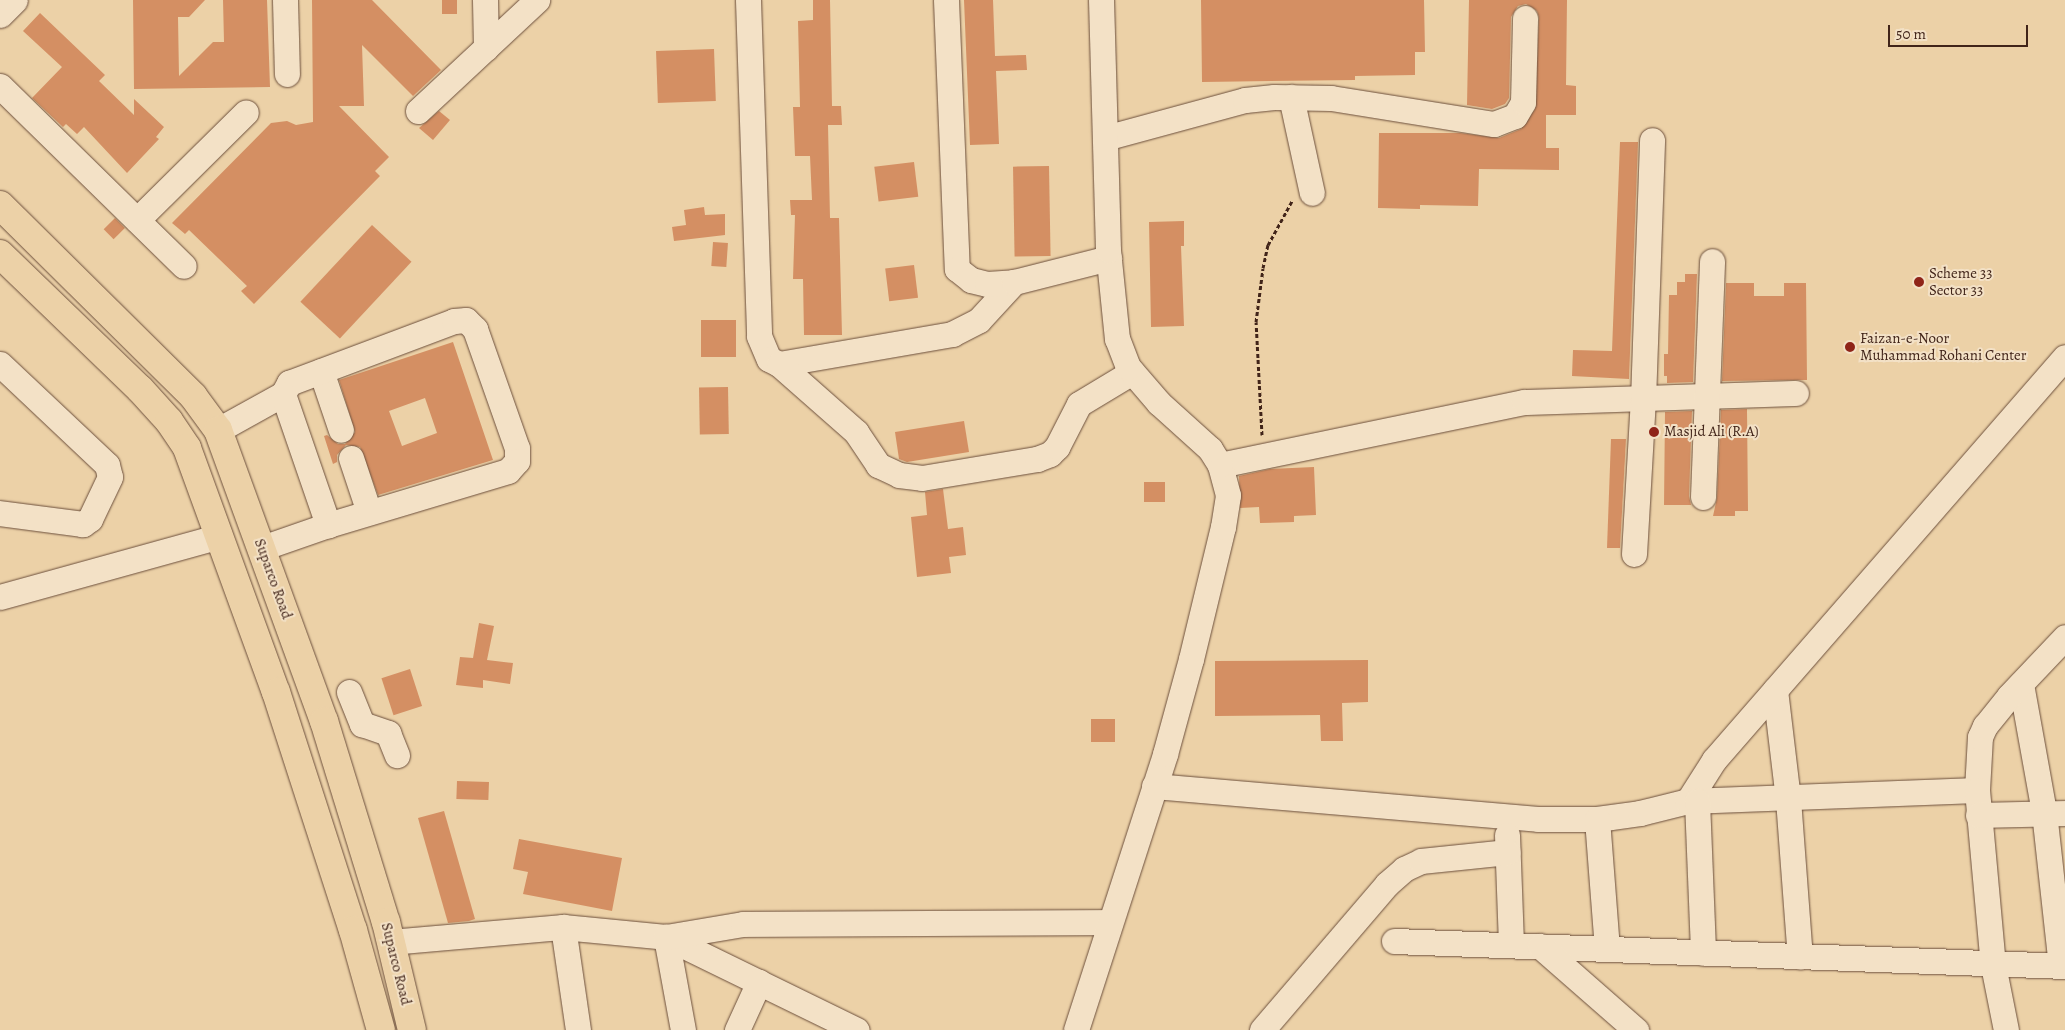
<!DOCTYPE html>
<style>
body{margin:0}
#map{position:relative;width:2065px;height:1030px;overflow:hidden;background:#ecd1a7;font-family:Alegreya,serif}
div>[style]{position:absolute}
.building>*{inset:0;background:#d48f63;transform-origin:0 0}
.path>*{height:3px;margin-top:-1.5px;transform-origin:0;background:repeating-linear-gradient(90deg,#412419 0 4px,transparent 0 6.5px)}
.roads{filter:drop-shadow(0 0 1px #6c4f3c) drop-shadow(0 0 1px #6c4f3c)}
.minor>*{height:25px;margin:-12.5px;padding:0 12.5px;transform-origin:12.5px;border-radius:12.5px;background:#f3e1c6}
.major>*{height:28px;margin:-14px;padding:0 14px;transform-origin:14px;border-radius:14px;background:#ecd1a7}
.dots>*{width:14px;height:14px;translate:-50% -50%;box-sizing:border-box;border:2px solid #f3e1c6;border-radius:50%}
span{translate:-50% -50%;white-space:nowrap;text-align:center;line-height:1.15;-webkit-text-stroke:4px #f3e1c6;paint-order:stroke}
.poi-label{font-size:15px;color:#412419}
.left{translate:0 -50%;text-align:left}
.street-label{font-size:15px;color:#412419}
.scale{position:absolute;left:1888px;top:25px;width:140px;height:22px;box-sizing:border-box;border:2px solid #412419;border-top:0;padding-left:6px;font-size:15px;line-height:18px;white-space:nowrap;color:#412419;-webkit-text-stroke:4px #f3e1c6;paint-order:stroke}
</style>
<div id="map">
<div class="building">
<div style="clip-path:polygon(133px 0,205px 0,189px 17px,178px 17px,179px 76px,213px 42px,224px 42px,223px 0,267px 0,270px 87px,134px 89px)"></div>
<div style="clip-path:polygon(312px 0,372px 0,441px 70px,413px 96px,362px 45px,364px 106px,339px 106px,389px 157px,375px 171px,380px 176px,254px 304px,241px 291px,247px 286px,189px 230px,185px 234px,172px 223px,271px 123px,287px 121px,296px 125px,313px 122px)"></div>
<div style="left:442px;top:0;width:15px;height:14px"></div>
<div style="clip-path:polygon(813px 0,830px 0,832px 106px,841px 106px,842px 125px,828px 125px,830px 218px,839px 218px,842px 335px,804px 335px,803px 279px,793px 279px,795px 215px,791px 215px,790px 200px,812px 200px,810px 156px,795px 156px,793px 107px,800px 107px,798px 21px,813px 20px)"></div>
<div style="clip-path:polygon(964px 0,993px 0,995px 56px,1026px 55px,1027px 70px,996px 71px,999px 144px,970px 145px)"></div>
<div style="clip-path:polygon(1201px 0,1424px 0,1425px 52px,1415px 52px,1415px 75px,1355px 76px,1355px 80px,1202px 82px)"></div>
<div style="clip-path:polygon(1469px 0,1567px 0,1566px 85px,1576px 86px,1576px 115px,1546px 115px,1546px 148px,1559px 148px,1559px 170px,1479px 169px,1478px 206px,1420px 205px,1420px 209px,1378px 208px,1379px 133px,1460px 133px,1499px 138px,1521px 129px,1535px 109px,1539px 18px,1537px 11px,1526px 4px,1518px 6px,1511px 17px,1509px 98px,1505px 104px,1492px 109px,1467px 105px)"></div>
<div style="clip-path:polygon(40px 13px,105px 75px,99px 81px,134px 115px,134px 99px,164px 127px,156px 137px,159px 139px,127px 173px,84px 127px,77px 134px,66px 124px,63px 127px,32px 98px,62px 67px,23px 31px)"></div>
<div style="left:714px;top:49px;width:52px;height:58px;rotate:88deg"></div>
<div style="clip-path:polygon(439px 111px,450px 120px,433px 140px,419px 128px)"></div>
<div style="clip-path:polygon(1620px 142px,1638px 142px,1629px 379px,1572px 376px,1573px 350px,1612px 351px)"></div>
<div style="left:914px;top:162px;width:35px;height:40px;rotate:83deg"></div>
<div style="left:1049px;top:166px;width:90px;height:36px;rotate:89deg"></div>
<div style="clip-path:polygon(704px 207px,705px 215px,725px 214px,725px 235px,674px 241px,672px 227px,686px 225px,684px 210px)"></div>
<div style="left:115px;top:218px;width:14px;height:16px;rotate:45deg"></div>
<div style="clip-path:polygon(1184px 221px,1184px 246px,1181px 246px,1184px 326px,1151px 327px,1149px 222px)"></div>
<div style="left:372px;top:225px;width:54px;height:105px;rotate:43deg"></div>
<div style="left:713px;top:242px;width:15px;height:24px;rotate:4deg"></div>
<div style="left:914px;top:265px;width:33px;height:29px;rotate:83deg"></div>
<div style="clip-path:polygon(1685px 274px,1697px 274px,1693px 382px,1667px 383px,1667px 376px,1664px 376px,1664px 354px,1668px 354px,1669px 295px,1677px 295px,1677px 282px,1685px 282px)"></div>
<div style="clip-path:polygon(1726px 283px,1754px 283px,1754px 296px,1784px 296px,1784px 283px,1806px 283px,1807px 380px,1722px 381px)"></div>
<div style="left:701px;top:320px;width:35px;height:37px"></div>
<div style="clip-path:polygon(evenodd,453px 342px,493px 460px,378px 495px,360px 447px,346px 445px,337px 455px,337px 462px,333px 464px,324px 436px,327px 435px,338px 444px,345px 444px,355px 432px,339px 380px,453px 342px,425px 398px,437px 433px,402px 446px,389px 411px,425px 398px)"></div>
<div style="left:728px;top:387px;width:47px;height:29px;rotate:89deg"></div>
<div style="clip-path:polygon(1747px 409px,1748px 511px,1735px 511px,1735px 516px,1713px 516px,1717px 498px,1721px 410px)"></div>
<div style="clip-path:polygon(1692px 411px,1689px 496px,1691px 505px,1664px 505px,1665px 412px)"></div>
<div style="clip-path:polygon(964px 421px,969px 452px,907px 462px,899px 459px,895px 432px)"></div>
<div style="clip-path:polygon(1611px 439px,1626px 439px,1620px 548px,1607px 548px)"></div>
<div style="clip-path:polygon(1314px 467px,1316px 515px,1294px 516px,1294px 522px,1260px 523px,1259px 507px,1240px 508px,1239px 476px,1270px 469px)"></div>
<div style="left:1144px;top:482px;width:21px;height:20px"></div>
<div style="clip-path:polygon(943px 489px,948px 529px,963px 527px,966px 555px,949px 557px,951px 573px,917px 577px,911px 517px,927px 515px,925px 492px)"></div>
<div style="clip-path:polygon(479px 623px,494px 626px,487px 660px,513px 663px,510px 684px,483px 680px,483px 688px,456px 685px,460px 657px,473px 658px)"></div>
<div style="clip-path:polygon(1368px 660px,1368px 702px,1342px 703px,1343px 741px,1321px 741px,1320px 715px,1215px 716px,1215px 661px)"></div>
<div style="left:410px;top:669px;width:39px;height:30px;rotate:72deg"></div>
<div style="left:1091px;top:719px;width:24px;height:23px"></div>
<div style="left:457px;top:781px;width:32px;height:18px;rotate:2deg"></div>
<div style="clip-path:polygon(444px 811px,475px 919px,469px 921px,448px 923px,418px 818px)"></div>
<div style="clip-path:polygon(519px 839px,622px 858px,612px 911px,523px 894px,528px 872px,513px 869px)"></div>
</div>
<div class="path">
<div style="left:1262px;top:435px;width:113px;rotate:-93deg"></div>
<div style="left:1256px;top:322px;width:54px;rotate:-82.6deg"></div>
<div style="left:1263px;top:268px;width:24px;rotate:-78deg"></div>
<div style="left:1268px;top:245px;width:50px;rotate:-61.4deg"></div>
</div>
<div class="roads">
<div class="minor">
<div style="left:285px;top:0;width:74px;rotate:88.5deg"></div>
<div style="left:485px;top:0;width:48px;rotate:88.8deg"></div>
<div style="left:748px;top:0;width:336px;rotate:88.1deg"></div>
<div style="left:759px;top:336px;width:25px;rotate:67deg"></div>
<div style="left:769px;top:359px;width:11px;rotate:27deg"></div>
<div style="left:779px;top:364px;width:176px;rotate:-9.8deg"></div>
<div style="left:952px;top:334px;width:30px;rotate:-27deg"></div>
<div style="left:979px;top:320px;width:52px;rotate:-47.4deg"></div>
<div style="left:946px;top:0;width:269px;rotate:87.7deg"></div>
<div style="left:957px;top:269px;width:18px;rotate:38deg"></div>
<div style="left:971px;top:280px;width:16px;rotate:14deg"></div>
<div style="left:987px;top:284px;width:27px;rotate:-4deg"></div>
<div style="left:1014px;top:282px;width:98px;rotate:-14.2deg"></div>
<div style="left:0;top:15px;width:21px;rotate:-45deg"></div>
<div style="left:0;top:86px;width:257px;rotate:44.4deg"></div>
<div style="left:1291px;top:97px;width:98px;rotate:77.7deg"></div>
<div style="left:418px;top:111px;width:163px;rotate:-43deg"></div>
<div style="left:1105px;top:138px;width:145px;rotate:-15.2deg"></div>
<div style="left:1245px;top:100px;width:29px;rotate:-6deg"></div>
<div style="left:1274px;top:97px;width:57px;rotate:1deg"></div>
<div style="left:1331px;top:98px;width:165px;rotate:9.1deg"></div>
<div style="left:1494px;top:124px;width:22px;rotate:-21deg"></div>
<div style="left:1515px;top:116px;width:16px;rotate:-60deg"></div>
<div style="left:1523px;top:102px;width:84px;rotate:-88.6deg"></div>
<div style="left:137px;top:220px;width:153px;rotate:-44.7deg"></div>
<div style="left:0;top:364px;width:147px;rotate:43.3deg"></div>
<div style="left:107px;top:465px;width:12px;rotate:76deg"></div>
<div style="left:110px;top:477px;width:47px;rotate:115.5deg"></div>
<div style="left:90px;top:519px;width:9px;rotate:144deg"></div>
<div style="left:83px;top:524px;width:84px;rotate:-172.5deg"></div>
<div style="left:779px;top:364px;width:103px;rotate:41.4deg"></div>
<div style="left:856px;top:432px;width:40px;rotate:56deg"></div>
<div style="left:878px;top:465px;width:23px;rotate:25deg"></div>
<div style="left:899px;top:475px;width:23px;rotate:7deg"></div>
<div style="left:922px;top:478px;width:117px;rotate:-9.4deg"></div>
<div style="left:1037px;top:459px;width:14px;rotate:-21deg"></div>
<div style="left:1050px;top:454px;width:10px;rotate:-45deg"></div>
<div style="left:1057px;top:447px;width:48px;rotate:-62.9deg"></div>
<div style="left:1079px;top:404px;width:62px;rotate:-31.1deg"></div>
<div style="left:321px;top:371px;width:62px;rotate:71.3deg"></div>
<div style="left:283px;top:394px;width:13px;rotate:-61deg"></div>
<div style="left:289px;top:383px;width:176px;rotate:-20.6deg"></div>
<div style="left:454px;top:321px;width:12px;rotate:-5deg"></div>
<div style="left:466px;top:320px;width:13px;rotate:45deg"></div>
<div style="left:475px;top:329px;width:126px;rotate:70.6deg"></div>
<div style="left:517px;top:448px;width:13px;rotate:90deg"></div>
<div style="left:517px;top:461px;width:13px;rotate:132deg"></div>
<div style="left:508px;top:471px;width:188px;rotate:163.3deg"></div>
<div style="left:218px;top:430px;width:74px;rotate:-29deg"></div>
<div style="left:283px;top:394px;width:139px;rotate:71deg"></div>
<div style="left:328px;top:525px;width:70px;rotate:160.8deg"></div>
<div style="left:351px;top:458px;width:57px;rotate:71.6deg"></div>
<div style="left:1220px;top:465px;width:310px;rotate:-11.7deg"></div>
<div style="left:1524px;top:402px;width:272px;rotate:-1.9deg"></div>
<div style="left:1703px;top:497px;width:236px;rotate:-87.8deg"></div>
<div style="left:1634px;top:554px;width:154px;rotate:-86.7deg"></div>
<div style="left:1643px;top:400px;width:260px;rotate:-88deg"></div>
<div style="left:0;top:597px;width:228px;rotate:-15.5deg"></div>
<div style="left:2021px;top:684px;width:130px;rotate:79.8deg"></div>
<div style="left:2044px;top:812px;width:155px;rotate:83.7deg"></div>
<div style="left:1775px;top:690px;width:110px;rotate:83.2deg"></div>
<div style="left:1788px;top:799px;width:158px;rotate:85.7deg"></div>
<div style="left:349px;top:692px;width:35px;rotate:68deg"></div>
<div style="left:362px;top:724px;width:28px;rotate:19deg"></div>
<div style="left:388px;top:733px;width:24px;rotate:68deg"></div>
<div style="left:1154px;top:786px;width:385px;rotate:4.9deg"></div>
<div style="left:1538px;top:819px;width:59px"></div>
<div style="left:1597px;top:819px;width:43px;rotate:-7.9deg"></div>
<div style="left:1640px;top:813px;width:49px;rotate:-14deg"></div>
<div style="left:1688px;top:801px;width:49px;rotate:-57.6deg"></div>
<div style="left:1714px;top:760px;width:534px;rotate:-48.95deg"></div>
<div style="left:1977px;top:790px;width:53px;rotate:-86.8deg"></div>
<div style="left:1980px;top:737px;width:12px;rotate:-66deg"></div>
<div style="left:1985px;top:726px;width:38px;rotate:-51deg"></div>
<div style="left:2009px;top:696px;width:81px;rotate:-46.5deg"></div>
<div style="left:1688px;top:801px;width:289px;rotate:-2.2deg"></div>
<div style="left:1977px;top:790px;width:176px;rotate:84.8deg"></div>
<div style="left:1993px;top:965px;width:66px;rotate:78.7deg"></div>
<div style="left:1697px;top:801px;width:152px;rotate:87.7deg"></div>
<div style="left:1978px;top:815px;width:87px;rotate:-1.3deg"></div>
<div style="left:1597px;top:819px;width:130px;rotate:85.6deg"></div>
<div style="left:1507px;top:835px;width:110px;rotate:87.9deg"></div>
<div style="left:563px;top:927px;width:104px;rotate:81.7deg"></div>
<div style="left:1394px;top:941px;width:671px;rotate:2.13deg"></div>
<div style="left:390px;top:942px;width:174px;rotate:-5deg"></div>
<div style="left:563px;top:927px;width:103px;rotate:5.5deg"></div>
<div style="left:666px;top:937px;width:212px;rotate:26deg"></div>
<div style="left:1540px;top:946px;width:128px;rotate:41.2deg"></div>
<div style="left:683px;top:1030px;width:95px;rotate:-100.4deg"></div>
<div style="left:666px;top:937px;width:78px;rotate:-9.6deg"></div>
<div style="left:743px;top:924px;width:367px;rotate:-0.3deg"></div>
<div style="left:737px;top:1030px;width:53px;rotate:-65.4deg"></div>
<div style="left:1076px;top:1030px;width:290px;rotate:-72.1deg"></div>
<div style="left:1165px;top:754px;width:98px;rotate:-74.7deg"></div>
<div style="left:1191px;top:659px;width:136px;rotate:-76.4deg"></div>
<div style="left:1223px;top:527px;width:32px;rotate:-81deg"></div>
<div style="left:1228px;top:495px;width:31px;rotate:-105deg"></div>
<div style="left:1220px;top:465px;width:19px;rotate:-122deg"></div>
<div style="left:1210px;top:449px;width:69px;rotate:-138deg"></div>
<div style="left:1159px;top:403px;width:48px;rotate:-130.7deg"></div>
<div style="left:1128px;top:367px;width:30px;rotate:-111deg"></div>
<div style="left:1117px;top:339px;width:89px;rotate:-95.8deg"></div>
<div style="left:1108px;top:250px;width:250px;rotate:-91.6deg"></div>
<div style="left:1262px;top:1030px;width:192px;rotate:-49.4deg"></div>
<div style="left:1387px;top:884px;width:23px;rotate:-41deg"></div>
<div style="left:1404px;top:869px;width:19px;rotate:-25deg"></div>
<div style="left:1421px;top:861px;width:87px;rotate:-5.9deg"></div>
</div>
<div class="major">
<div style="left:0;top:205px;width:272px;rotate:44.7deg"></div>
<div style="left:193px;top:396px;width:42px;rotate:53.7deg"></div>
<div style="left:218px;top:430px;width:310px;rotate:70deg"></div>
<div style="left:324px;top:721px;width:210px;rotate:72.9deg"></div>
<div style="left:386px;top:922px;width:111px;rotate:76.5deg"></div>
<div style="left:0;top:254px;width:194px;rotate:44deg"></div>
<div style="left:140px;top:389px;width:43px;rotate:47.8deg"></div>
<div style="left:169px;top:421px;width:32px;rotate:56deg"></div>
<div style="left:187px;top:448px;width:260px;rotate:70deg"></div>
<div style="left:276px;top:692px;width:250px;rotate:72.1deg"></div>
<div style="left:353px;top:930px;width:104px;rotate:74.4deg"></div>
</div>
</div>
<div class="dots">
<div style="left:1919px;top:282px;background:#8f2418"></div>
<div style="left:1850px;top:347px;background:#8f2418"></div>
<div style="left:1654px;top:432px;background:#8f2418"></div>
</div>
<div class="poi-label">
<span class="left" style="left:1929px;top:282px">Scheme 33<br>Sector 33</span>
<span class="left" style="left:1860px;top:347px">Faizan-e-Noor<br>Muhammad Rohani Center</span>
<span class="left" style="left:1664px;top:432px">Masjid Ali (R.A)</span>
</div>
<div class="street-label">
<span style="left:273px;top:579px;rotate:70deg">Suparco Road</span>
<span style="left:396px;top:964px;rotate:76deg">Suparco Road</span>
</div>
<div class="scale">50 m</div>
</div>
